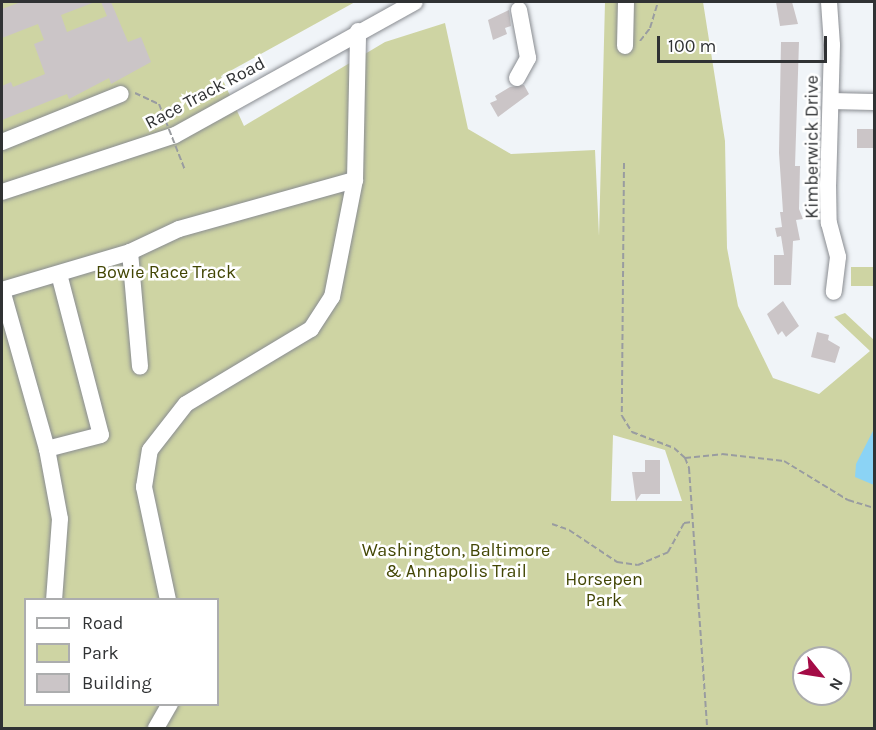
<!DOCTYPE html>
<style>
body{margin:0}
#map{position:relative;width:876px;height:730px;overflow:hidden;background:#f0f4f8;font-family:Karla,sans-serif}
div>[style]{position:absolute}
.green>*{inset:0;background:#ced4a3;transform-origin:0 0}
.water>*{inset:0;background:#8bd3f5}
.building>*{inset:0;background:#cbc5c7;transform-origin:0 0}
.path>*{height:2px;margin-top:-1px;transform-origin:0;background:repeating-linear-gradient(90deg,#999ca0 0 6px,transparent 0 9px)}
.roads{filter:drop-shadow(0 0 2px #898c91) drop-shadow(0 0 2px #898c91)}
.minor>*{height:16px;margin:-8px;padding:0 8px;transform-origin:8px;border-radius:8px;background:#fff}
.path-bridge>*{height:2px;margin-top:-1px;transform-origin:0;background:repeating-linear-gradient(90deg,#999ca0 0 6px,transparent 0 9px)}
span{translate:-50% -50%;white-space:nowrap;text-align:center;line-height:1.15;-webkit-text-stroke:5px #fff;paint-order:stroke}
.street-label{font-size:18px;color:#303234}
.park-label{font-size:18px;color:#424604}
.frame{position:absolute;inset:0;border:3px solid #303234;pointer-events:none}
.legend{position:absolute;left:24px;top:598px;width:195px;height:108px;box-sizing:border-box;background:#fff;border:2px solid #acadae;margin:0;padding:8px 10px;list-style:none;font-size:18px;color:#303234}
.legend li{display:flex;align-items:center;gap:12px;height:30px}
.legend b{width:30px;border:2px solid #acadae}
.north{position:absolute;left:792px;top:646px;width:60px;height:60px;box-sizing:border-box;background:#fff;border:2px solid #acadae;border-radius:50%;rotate:120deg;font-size:16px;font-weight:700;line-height:24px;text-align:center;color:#303234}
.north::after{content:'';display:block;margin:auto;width:21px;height:27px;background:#a40c46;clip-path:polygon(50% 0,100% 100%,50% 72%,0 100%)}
.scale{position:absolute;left:657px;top:36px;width:170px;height:27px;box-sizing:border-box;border:3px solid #303234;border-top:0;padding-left:8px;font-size:18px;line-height:21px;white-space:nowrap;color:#303234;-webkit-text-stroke:4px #fff;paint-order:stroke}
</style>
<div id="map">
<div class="green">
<div style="clip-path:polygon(evenodd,2px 2px,355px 2px,221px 76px,244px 126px,385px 42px,445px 23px,468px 129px,511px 154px,595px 150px,599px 236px,605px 2px,703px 2px,725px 141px,727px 248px,738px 306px,773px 378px,819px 394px,870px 351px,834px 317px,845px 313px,874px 340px,874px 728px,2px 728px,2px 2px,613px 435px,665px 450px,682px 501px,611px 501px,613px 435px,2px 2px,26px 600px,218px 600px,218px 704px,26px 704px,26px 600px,2px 2px,804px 658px,840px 658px,840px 694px,804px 694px,804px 658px)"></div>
<div style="left:851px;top:267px;width:23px;height:19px"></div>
</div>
<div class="water">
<div style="clip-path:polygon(874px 429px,874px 485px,855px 477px,856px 464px)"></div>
</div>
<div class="building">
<div style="clip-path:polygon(21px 2px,95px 2px,61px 15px,67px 32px,107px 16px,101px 2px,111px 2px,128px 42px,141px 37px,151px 62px,111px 84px,109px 78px,69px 99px,67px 94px,2px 120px,2px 86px,11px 82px,13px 87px,45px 74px,34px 44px,44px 40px,38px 24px,2px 38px,2px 9px)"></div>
<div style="clip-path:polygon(776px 2px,792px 2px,798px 24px,780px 26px)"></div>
<div style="clip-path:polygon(509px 10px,511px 26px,505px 28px,507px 34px,493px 40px,488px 20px)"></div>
<div style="clip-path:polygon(781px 42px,799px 42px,795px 166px,800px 166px,799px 209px,803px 219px,796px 220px,800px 240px,793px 241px,791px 285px,774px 285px,774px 255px,784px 255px,781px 236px,777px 237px,775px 228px,782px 227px,780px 212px,783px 212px,779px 153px)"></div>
<div style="clip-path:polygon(524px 85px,529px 94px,498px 117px,490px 103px,497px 100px,495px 96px,510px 87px)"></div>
<div style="left:857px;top:129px;width:17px;height:19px"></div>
<div style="clip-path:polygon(783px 301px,799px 326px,786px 337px,782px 331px,778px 335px,767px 314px)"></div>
<div style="clip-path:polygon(817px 332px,829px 335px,828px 340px,840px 347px,835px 363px,811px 357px)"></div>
<div style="clip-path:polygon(645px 460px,660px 460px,660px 494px,641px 494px,636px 501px,632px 472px,645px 472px)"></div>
</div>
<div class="path">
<div style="left:640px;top:41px;width:16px;rotate:-52deg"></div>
<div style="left:650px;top:28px;width:27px;rotate:-73deg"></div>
<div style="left:135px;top:93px;width:26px;rotate:25deg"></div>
<div style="left:624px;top:163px;width:253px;rotate:90.5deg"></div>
<div style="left:622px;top:416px;width:19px;rotate:58deg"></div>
<div style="left:632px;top:432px;width:45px;rotate:20.9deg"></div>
<div style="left:674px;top:448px;width:15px;rotate:42deg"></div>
<div style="left:685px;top:458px;width:37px;rotate:-6deg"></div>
<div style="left:722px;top:454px;width:62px;rotate:6.4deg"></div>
<div style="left:784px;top:461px;width:75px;rotate:31.4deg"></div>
<div style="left:848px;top:500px;width:27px;rotate:17deg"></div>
<div style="left:685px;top:458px;width:11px;rotate:68deg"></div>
<div style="left:689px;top:468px;width:261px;rotate:86deg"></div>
<div style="left:552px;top:524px;width:18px;rotate:19deg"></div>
<div style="left:569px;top:530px;width:58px;rotate:33.7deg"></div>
<div style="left:617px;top:562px;width:21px;rotate:8deg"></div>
<div style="left:638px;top:565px;width:33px;rotate:-23deg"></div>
<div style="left:668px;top:552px;width:33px;rotate:-61deg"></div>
<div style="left:684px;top:523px;width:8px;rotate:-7deg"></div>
</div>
<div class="roads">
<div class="minor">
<div style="left:829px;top:2px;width:43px;rotate:86deg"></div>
<div style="left:832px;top:45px;width:139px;rotate:91.6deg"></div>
<div style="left:828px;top:184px;width:39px;rotate:89deg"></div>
<div style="left:829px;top:223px;width:35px;rotate:75deg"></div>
<div style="left:838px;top:257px;width:35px;rotate:97deg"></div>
<div style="left:625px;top:46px;width:44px;rotate:-88.7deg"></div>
<div style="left:517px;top:78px;width:23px;rotate:-61deg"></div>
<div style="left:528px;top:58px;width:49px;rotate:-100.6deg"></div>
<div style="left:831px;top:101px;width:43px;rotate:1.3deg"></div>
<div style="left:2px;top:142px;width:128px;rotate:-22deg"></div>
<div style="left:2px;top:192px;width:182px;rotate:-18.2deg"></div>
<div style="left:175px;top:135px;width:274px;rotate:-29deg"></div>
<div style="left:130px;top:252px;width:115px;rotate:85deg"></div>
<div style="left:59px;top:274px;width:166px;rotate:75.4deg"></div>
<div style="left:101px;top:435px;width:56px;rotate:165.5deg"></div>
<div style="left:47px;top:449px;width:165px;rotate:-105.8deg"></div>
<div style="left:2px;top:290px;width:134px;rotate:-16.5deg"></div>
<div style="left:130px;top:252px;width:54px;rotate:-25.1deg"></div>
<div style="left:179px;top:229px;width:183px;rotate:-15.6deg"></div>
<div style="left:47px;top:449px;width:71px;rotate:79.5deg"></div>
<div style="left:60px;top:519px;width:81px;rotate:94.2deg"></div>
<div style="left:168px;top:600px;width:116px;rotate:-102deg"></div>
<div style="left:144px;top:487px;width:37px;rotate:-81deg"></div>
<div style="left:150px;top:450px;width:58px;rotate:-52deg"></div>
<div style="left:186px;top:404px;width:146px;rotate:-31deg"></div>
<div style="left:311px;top:329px;width:38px;rotate:-57deg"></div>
<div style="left:332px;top:297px;width:119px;rotate:-78.9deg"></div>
<div style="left:355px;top:180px;width:149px;rotate:-88.8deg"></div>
<div style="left:156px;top:728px;width:28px;rotate:-60deg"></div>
</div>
</div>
<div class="path-bridge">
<div style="left:159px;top:104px;width:71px;rotate:68.5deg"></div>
</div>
<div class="street-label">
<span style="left:205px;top:93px;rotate:-28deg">Race Track Road</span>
<span style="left:812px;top:147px;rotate:-90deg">Kimberwick Drive</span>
</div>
<div class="park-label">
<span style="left:166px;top:272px">Bowie Race Track</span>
<span style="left:456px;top:561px">Washington, Baltimore<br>&amp; Annapolis Trail</span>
<span style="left:604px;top:590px">Horsepen<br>Park</span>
</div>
<div class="frame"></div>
<ul class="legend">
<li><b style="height:8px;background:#fff"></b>Road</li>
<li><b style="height:16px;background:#ced4a3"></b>Park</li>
<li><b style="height:16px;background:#cbc5c7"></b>Building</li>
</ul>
<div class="north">N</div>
<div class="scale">100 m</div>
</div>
